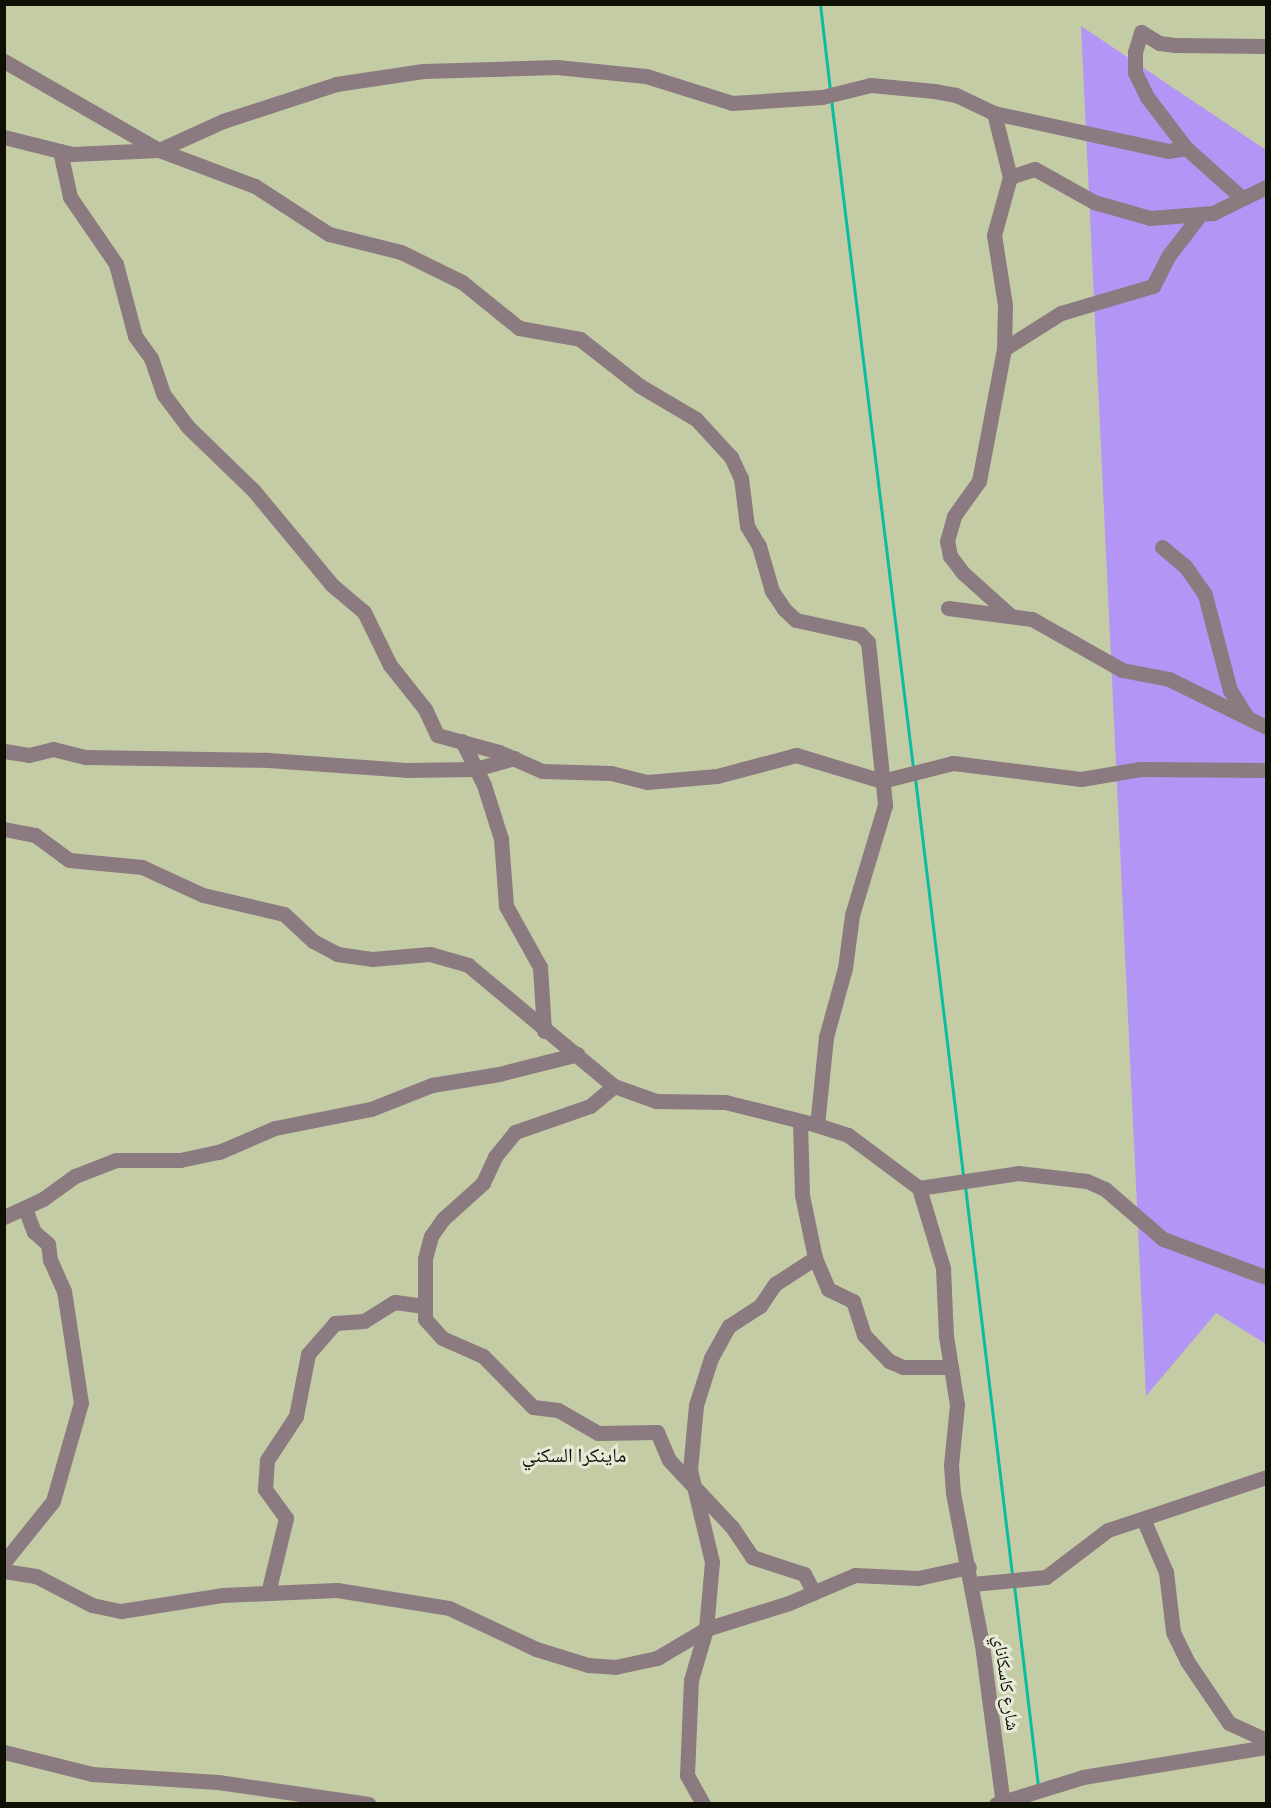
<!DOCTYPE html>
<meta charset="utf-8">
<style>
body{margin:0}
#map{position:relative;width:1271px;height:1808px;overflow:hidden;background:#c4cca6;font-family:"Fira Sans Condensed","Noto Naskh Arabic",sans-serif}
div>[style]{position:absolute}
.green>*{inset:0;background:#b295f4}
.stream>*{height:3px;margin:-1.5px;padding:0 1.5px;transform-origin:1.5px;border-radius:1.5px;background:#0bbca0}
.minor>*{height:15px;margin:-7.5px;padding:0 7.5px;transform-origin:7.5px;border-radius:7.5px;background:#8b7a7f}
span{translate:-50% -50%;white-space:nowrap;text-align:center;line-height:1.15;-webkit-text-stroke:6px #e6ead7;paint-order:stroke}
.street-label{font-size:18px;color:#0e1004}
.neighbourhood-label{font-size:20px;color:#0e1004}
.frame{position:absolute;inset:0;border:6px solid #0e1004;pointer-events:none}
</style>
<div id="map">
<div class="green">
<div style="clip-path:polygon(1081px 26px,1266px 150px,1266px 1344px,1216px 1313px,1146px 1396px)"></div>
</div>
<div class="stream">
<div style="left:820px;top:4px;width:87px;rotate:83.4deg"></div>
<div style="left:831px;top:99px;width:674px;rotate:83.01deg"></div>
<div style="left:915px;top:778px;width:401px;rotate:83.1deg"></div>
<div style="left:965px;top:1186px;width:392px;rotate:83.1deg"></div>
<div style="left:1014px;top:1585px;width:203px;rotate:83.2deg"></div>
</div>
<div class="minor">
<div style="left:4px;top:61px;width:179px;rotate:29.9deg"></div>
<div style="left:159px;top:150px;width:70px;rotate:-24.4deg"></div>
<div style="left:223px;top:121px;width:119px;rotate:-18.1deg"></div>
<div style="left:336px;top:84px;width:88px;rotate:-8.5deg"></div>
<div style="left:423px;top:71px;width:134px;rotate:-1.7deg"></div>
<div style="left:557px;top:67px;width:89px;rotate:5.8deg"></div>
<div style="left:646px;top:76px;width:90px;rotate:17.4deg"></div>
<div style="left:732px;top:103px;width:90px;rotate:-3.8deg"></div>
<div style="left:822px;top:97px;width:50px;rotate:-13.8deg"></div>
<div style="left:871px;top:85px;width:63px;rotate:5.4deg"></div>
<div style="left:934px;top:91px;width:22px;rotate:10deg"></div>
<div style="left:956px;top:95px;width:42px;rotate:25.3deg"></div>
<div style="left:994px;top:113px;width:178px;rotate:12.3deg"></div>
<div style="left:1168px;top:151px;width:18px;rotate:-9deg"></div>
<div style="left:994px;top:113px;width:66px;rotate:76deg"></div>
<div style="left:4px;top:137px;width:70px;rotate:14deg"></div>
<div style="left:72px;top:154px;width:87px;rotate:-2.6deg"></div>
<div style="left:159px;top:150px;width:103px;rotate:20.6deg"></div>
<div style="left:255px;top:186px;width:88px;rotate:33deg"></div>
<div style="left:329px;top:234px;width:74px;rotate:14deg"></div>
<div style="left:401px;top:252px;width:68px;rotate:26.2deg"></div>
<div style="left:462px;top:282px;width:73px;rotate:38.9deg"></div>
<div style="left:519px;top:328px;width:62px;rotate:10.2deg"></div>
<div style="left:580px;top:339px;width:76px;rotate:38.1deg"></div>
<div style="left:640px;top:386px;width:65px;rotate:30.5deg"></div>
<div style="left:696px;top:419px;width:52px;rotate:47.4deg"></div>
<div style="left:731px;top:457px;width:23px;rotate:65deg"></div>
<div style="left:741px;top:478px;width:48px;rotate:82.9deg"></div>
<div style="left:747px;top:526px;width:23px;rotate:59deg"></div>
<div style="left:759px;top:546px;width:47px;rotate:73.9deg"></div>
<div style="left:772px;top:591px;width:22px;rotate:56deg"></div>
<div style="left:784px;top:609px;width:16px;rotate:43deg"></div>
<div style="left:796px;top:620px;width:66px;rotate:12.3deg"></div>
<div style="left:860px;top:634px;width:11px;rotate:45deg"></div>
<div style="left:868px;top:642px;width:164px;rotate:84deg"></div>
<div style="left:885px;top:805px;width:115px;rotate:106.7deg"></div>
<div style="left:852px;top:915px;width:53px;rotate:97.5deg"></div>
<div style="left:845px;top:968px;width:72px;rotate:105.4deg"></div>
<div style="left:826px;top:1037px;width:88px;rotate:95.8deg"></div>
<div style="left:60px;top:151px;width:47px;rotate:77.7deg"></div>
<div style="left:70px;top:197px;width:81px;rotate:55.5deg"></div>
<div style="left:116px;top:264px;width:74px;rotate:75.2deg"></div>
<div style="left:135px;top:336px;width:27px;rotate:54deg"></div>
<div style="left:151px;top:358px;width:39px;rotate:71deg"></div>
<div style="left:164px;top:395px;width:39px;rotate:53deg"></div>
<div style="left:187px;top:426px;width:93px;rotate:44.1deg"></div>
<div style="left:254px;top:491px;width:122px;rotate:50.3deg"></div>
<div style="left:332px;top:585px;width:42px;rotate:40.2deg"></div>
<div style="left:364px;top:612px;width:59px;rotate:63.9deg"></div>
<div style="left:390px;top:665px;width:56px;rotate:51.5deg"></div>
<div style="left:425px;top:709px;width:29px;rotate:65deg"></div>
<div style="left:437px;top:735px;width:64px;rotate:15.3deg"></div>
<div style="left:499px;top:752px;width:47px;rotate:23.8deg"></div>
<div style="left:542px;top:771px;width:69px;rotate:1.7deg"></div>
<div style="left:611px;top:773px;width:37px;rotate:14deg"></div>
<div style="left:647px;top:782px;width:70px;rotate:-4.9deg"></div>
<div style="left:717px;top:776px;width:82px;rotate:-14.9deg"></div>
<div style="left:796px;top:755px;width:90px;rotate:16.8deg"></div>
<div style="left:882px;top:781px;width:73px;rotate:-14.2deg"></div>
<div style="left:953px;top:763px;width:129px;rotate:7.1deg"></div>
<div style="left:1081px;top:779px;width:60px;rotate:-9.6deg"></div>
<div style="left:1140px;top:769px;width:126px;rotate:0.5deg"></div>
<div style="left:1242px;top:198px;width:75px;rotate:-138.2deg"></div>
<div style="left:1186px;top:148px;width:64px;rotate:-127.4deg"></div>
<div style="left:1147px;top:97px;width:28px;rotate:-116deg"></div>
<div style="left:1135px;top:72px;width:20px;rotate:-90deg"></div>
<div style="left:1135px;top:52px;width:21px;rotate:-73deg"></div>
<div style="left:1141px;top:32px;width:21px;rotate:31deg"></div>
<div style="left:1159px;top:43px;width:17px;rotate:7deg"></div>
<div style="left:1176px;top:45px;width:90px;rotate:0.6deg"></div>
<div style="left:1004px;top:349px;width:67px;rotate:-32.3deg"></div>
<div style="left:1061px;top:313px;width:96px;rotate:-16.4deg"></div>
<div style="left:1153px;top:286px;width:35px;rotate:-63deg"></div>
<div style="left:1169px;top:255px;width:49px;rotate:-52.4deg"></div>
<div style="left:1162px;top:547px;width:30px;rotate:40deg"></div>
<div style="left:1185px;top:566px;width:35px;rotate:55deg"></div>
<div style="left:1205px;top:595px;width:98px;rotate:75.3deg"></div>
<div style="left:1230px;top:690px;width:31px;rotate:58deg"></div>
<div style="left:948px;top:608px;width:85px;rotate:7.5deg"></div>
<div style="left:1032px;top:619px;width:103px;rotate:29.5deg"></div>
<div style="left:1122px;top:670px;width:48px;rotate:10.8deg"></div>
<div style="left:1169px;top:679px;width:108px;rotate:26.3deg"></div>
<div style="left:1011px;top:616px;width:64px;rotate:-138.1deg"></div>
<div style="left:963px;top:573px;width:21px;rotate:-127deg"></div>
<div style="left:950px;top:556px;width:15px;rotate:-101deg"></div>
<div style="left:947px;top:541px;width:26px;rotate:-74deg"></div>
<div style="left:954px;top:516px;width:43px;rotate:-54.5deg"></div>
<div style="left:979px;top:481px;width:134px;rotate:-79.3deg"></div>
<div style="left:1004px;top:349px;width:44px;rotate:-88.7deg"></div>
<div style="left:1005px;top:305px;width:71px;rotate:-98.9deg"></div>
<div style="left:994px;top:235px;width:60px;rotate:-74.6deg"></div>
<div style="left:1010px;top:177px;width:26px;rotate:-18deg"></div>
<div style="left:1035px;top:169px;width:68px;rotate:29.2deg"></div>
<div style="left:1094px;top:202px;width:58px;rotate:15.9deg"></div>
<div style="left:1150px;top:218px;width:63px;rotate:-4.5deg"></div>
<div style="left:1213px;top:213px;width:59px;rotate:-26.1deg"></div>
<div style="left:462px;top:741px;width:49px;rotate:63.4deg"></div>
<div style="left:484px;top:785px;width:57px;rotate:72.5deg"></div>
<div style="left:501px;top:839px;width:67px;rotate:85.7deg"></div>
<div style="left:506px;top:906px;width:70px;rotate:60.9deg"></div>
<div style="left:540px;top:967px;width:64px;rotate:86.4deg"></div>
<div style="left:4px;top:751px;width:25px;rotate:9deg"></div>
<div style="left:29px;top:755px;width:25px;rotate:-14deg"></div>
<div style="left:53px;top:749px;width:34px;rotate:14deg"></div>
<div style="left:86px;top:757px;width:182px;rotate:0.9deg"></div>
<div style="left:268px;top:760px;width:138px;rotate:4.1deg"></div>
<div style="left:406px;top:770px;width:69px;rotate:-0.8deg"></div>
<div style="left:475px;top:769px;width:41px;rotate:-15.4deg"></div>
<div style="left:4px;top:829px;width:32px;rotate:11deg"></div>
<div style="left:35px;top:835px;width:42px;rotate:36.3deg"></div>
<div style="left:69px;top:860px;width:73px;rotate:5.5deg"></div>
<div style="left:142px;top:867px;width:67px;rotate:24.7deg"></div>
<div style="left:203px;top:895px;width:83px;rotate:13.2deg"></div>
<div style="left:284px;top:914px;width:40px;rotate:43deg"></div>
<div style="left:313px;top:941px;width:27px;rotate:28deg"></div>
<div style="left:337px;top:954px;width:35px;rotate:8deg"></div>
<div style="left:372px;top:959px;width:58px;rotate:-4.9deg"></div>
<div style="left:430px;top:954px;width:40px;rotate:16deg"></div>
<div style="left:468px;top:965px;width:190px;rotate:39.7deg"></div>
<div style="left:614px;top:1086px;width:45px;rotate:19.7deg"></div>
<div style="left:656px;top:1101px;width:69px;rotate:0.8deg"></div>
<div style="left:725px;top:1102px;width:95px;rotate:14deg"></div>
<div style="left:817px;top:1125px;width:33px;rotate:18deg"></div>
<div style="left:848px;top:1135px;width:89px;rotate:36.7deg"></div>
<div style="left:919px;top:1188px;width:84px;rotate:73.3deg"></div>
<div style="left:943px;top:1268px;width:68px;rotate:87.5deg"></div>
<div style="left:946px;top:1336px;width:70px;rotate:80.9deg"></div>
<div style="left:957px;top:1405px;width:60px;rotate:95.7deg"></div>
<div style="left:951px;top:1465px;width:28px;rotate:86deg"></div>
<div style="left:953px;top:1493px;width:155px;rotate:79.2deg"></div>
<div style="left:982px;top:1645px;width:160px;rotate:82.5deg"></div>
<div style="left:614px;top:1086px;width:31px;rotate:140deg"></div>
<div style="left:590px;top:1106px;width:79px;rotate:160.9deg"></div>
<div style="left:515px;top:1132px;width:32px;rotate:129deg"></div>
<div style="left:495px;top:1157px;width:29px;rotate:115deg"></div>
<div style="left:483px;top:1183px;width:54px;rotate:138deg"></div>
<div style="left:443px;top:1219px;width:21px;rotate:125deg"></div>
<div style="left:431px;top:1236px;width:24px;rotate:105deg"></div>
<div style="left:425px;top:1259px;width:60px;rotate:90deg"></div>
<div style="left:425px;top:1319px;width:25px;rotate:48deg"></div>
<div style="left:442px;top:1338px;width:45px;rotate:23.7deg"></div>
<div style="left:483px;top:1356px;width:71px;rotate:45.6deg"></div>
<div style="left:533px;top:1407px;width:25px;rotate:7deg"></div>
<div style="left:558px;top:1410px;width:46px;rotate:29.9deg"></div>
<div style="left:598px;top:1433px;width:59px;rotate:-1deg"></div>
<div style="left:657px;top:1432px;width:30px;rotate:67deg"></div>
<div style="left:669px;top:1460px;width:92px;rotate:46.8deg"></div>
<div style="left:732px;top:1527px;width:36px;rotate:56deg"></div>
<div style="left:752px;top:1557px;width:55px;rotate:18.1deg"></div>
<div style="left:804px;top:1574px;width:21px;rotate:62deg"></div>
<div style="left:800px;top:1122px;width:73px;rotate:88.4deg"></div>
<div style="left:802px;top:1195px;width:64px;rotate:78.3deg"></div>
<div style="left:815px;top:1258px;width:34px;rotate:67deg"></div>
<div style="left:828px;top:1289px;width:28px;rotate:26deg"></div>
<div style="left:853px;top:1301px;width:36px;rotate:72deg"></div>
<div style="left:864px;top:1335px;width:36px;rotate:46deg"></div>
<div style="left:889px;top:1361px;width:15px;rotate:23deg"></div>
<div style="left:903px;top:1367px;width:48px"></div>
<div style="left:919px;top:1188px;width:100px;rotate:-8.6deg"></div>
<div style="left:1018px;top:1173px;width:69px;rotate:6.6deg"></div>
<div style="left:1087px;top:1181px;width:20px;rotate:24deg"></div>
<div style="left:1105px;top:1189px;width:77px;rotate:40.8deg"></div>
<div style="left:1163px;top:1239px;width:110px;rotate:20.3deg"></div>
<div style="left:4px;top:1217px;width:43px;rotate:-24.8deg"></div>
<div style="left:43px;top:1199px;width:39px;rotate:-36deg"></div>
<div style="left:75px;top:1176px;width:44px;rotate:-21.3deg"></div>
<div style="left:116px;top:1160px;width:64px"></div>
<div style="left:180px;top:1160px;width:40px;rotate:-12deg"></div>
<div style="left:219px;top:1152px;width:61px;rotate:-23.2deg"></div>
<div style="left:275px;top:1128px;width:98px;rotate:-11.2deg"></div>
<div style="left:371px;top:1109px;width:66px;rotate:-21.5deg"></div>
<div style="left:432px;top:1085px;width:68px;rotate:-9.3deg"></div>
<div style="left:499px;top:1074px;width:81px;rotate:-14.2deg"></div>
<div style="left:1144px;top:1521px;width:56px;rotate:66.7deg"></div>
<div style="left:1166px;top:1572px;width:60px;rotate:83.3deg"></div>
<div style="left:1173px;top:1632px;width:32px;rotate:64deg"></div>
<div style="left:1187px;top:1661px;width:75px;rotate:55.9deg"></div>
<div style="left:1229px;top:1723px;width:41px;rotate:24.7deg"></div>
<div style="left:4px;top:1562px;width:78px;rotate:-51.2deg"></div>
<div style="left:53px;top:1501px;width:102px;rotate:-74.1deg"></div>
<div style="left:81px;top:1403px;width:113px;rotate:-98.6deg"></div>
<div style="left:64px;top:1291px;width:34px;rotate:-114deg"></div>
<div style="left:50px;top:1260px;width:16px;rotate:-97deg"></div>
<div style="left:48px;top:1244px;width:18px;rotate:-139deg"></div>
<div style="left:34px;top:1232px;width:25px;rotate:-111deg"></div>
<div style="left:4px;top:1571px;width:32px;rotate:9deg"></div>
<div style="left:36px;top:1576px;width:63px;rotate:27.4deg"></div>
<div style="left:92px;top:1605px;width:30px;rotate:12deg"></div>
<div style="left:121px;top:1611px;width:102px;rotate:-9deg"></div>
<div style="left:222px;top:1595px;width:115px;rotate:-2.5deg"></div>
<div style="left:337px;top:1590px;width:113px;rotate:9.1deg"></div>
<div style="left:449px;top:1608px;width:96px;rotate:25.2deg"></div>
<div style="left:536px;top:1649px;width:54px;rotate:17.1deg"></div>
<div style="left:588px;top:1665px;width:27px;rotate:4deg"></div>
<div style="left:615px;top:1667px;width:43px;rotate:-12.1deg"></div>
<div style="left:657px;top:1658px;width:57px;rotate:-30.6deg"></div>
<div style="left:706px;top:1629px;width:87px;rotate:-17.4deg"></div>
<div style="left:789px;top:1603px;width:72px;rotate:-23deg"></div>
<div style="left:855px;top:1575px;width:63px;rotate:2.7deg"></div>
<div style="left:918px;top:1578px;width:52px;rotate:-12.2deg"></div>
<div style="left:972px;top:1584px;width:74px;rotate:-5.4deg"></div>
<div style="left:1046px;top:1577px;width:78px;rotate:-37.2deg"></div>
<div style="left:1108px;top:1530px;width:167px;rotate:-18.5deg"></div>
<div style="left:268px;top:1593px;width:77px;rotate:-76.5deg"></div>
<div style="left:286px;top:1518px;width:36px;rotate:-126deg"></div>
<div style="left:265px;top:1489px;width:29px;rotate:-86deg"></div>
<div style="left:267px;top:1460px;width:53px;rotate:-56.6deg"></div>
<div style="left:296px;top:1416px;width:63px;rotate:-79deg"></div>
<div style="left:308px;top:1354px;width:41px;rotate:-48.9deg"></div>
<div style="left:335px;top:1323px;width:29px;rotate:-4deg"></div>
<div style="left:364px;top:1321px;width:36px;rotate:-32deg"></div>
<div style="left:395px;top:1302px;width:29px;rotate:8deg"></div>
<div style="left:4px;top:1752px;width:91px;rotate:14deg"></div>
<div style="left:92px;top:1774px;width:126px;rotate:3.6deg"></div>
<div style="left:218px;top:1782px;width:152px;rotate:8.3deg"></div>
<div style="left:703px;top:1804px;width:33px;rotate:-119deg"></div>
<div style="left:687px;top:1775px;width:95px;rotate:-87.6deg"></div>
<div style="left:691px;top:1680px;width:53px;rotate:-73.6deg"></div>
<div style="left:706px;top:1629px;width:67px;rotate:-84.9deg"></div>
<div style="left:712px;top:1562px;width:95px;rotate:-103.4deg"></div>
<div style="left:690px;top:1470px;width:65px;rotate:-84.7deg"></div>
<div style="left:696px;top:1405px;width:49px;rotate:-72.3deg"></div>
<div style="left:711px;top:1358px;width:37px;rotate:-61deg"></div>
<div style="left:729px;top:1326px;width:37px;rotate:-33deg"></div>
<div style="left:760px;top:1306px;width:27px;rotate:-56deg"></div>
<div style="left:775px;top:1284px;width:48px;rotate:-33deg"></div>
<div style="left:996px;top:1804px;width:91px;rotate:-17.2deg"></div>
<div style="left:1083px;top:1777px;width:185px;rotate:-9.3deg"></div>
</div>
<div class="street-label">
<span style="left:1006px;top:1683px;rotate:82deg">شارع كاسكاناي</span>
</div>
<div class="neighbourhood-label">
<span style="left:574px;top:1455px">ماينكرا السكني</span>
</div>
<div class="frame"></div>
</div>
